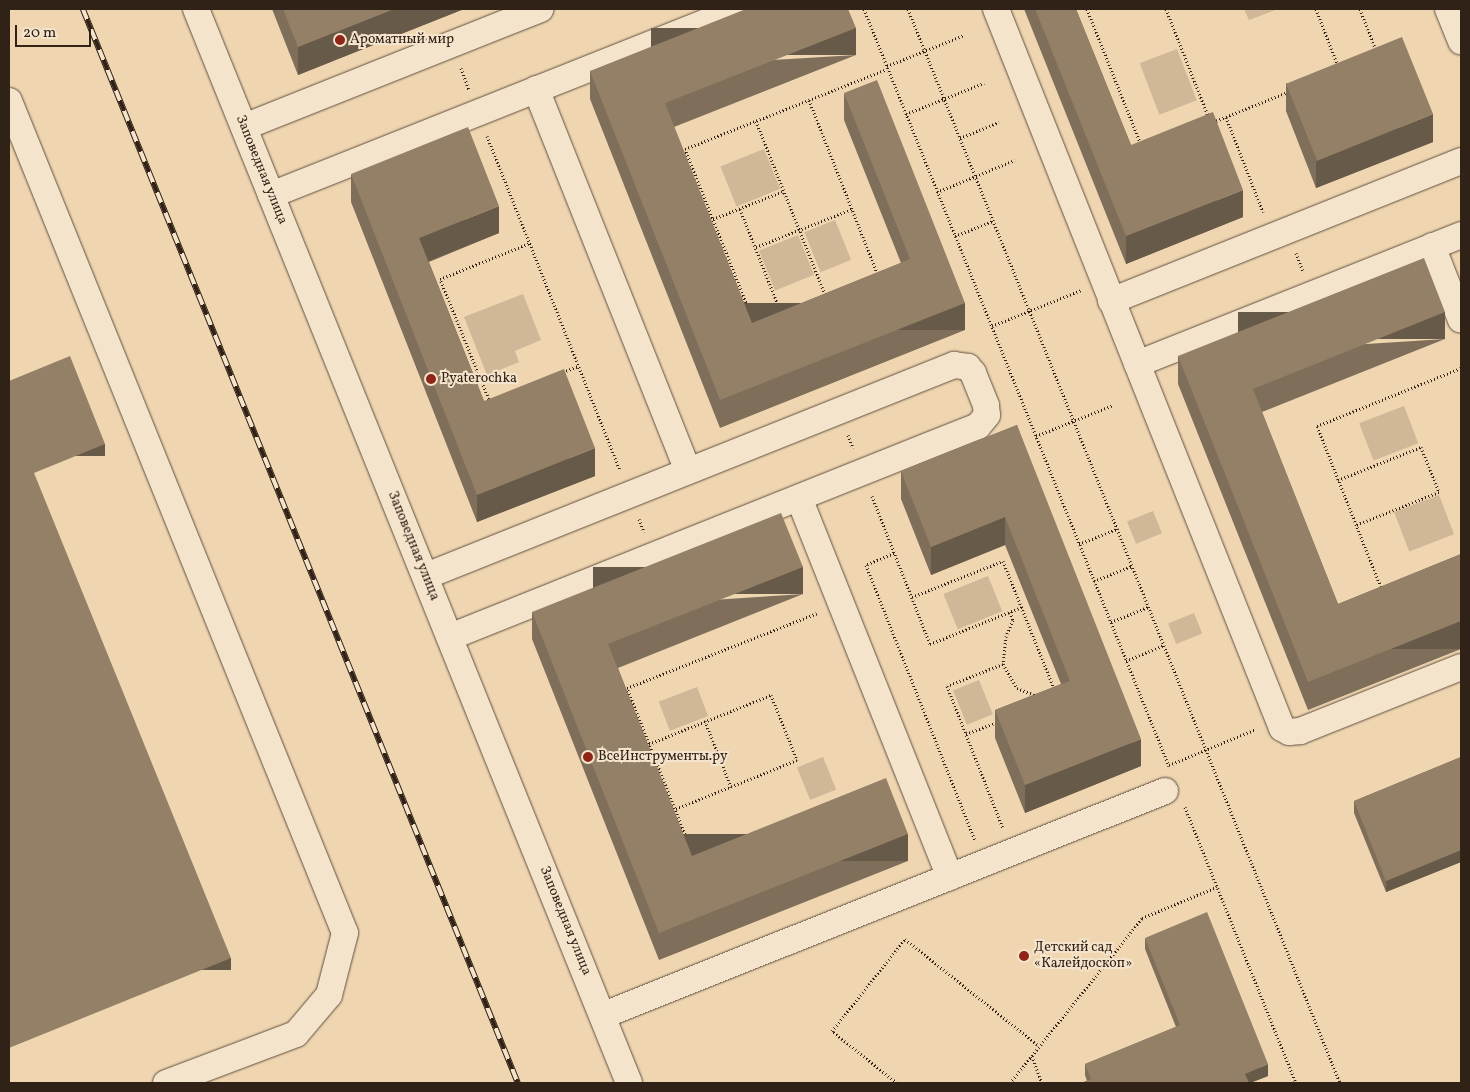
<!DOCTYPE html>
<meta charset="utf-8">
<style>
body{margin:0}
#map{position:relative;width:1470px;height:1092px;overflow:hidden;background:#efd6b1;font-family:Vollkorn,serif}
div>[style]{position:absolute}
.green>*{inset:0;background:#cfb797;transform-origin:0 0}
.path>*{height:3px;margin-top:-1.5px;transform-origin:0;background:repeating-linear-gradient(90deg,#312217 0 1px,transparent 0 3.5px)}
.roads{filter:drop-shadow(0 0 1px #604f3e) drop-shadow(0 0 1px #604f3e)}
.minor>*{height:26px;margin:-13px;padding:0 13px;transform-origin:13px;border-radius:13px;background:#f5e4cc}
.rail>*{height:5.5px;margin-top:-2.75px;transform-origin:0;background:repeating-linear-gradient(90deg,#f5e4cc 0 11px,#312217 0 22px);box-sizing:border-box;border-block:1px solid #312217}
.wall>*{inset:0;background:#7f6e59}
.shaded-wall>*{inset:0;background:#685a48;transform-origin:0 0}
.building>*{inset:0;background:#948067;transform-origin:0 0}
.dots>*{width:14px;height:14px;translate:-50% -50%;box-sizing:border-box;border:2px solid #f5e4cc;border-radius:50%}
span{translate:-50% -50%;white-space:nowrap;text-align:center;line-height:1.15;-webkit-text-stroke:4px #f5e4cc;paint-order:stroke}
.poi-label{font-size:14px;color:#312217}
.left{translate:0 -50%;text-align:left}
.street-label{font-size:14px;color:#312217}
.frame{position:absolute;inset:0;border:10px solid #312217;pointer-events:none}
.scale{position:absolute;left:15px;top:25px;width:76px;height:22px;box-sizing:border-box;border:2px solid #312217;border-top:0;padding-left:6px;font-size:15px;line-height:18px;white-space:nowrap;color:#312217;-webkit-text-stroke:4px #f5e4cc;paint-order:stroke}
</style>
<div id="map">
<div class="green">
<div style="clip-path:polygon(1244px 9px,1278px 9px,1249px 20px)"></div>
<div style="left:1177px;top:49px;width:55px;height:40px;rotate:69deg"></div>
<div style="left:764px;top:149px;width:43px;height:47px;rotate:68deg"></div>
<div style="left:835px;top:220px;width:43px;height:33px;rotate:68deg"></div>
<div style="left:798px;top:235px;width:43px;height:42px;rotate:68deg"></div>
<div style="clip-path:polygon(523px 294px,541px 340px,515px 351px,519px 362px,487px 375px,464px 317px)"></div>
<div style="left:1404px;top:406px;width:40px;height:48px;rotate:69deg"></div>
<div style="left:1439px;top:495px;width:42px;height:48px;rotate:69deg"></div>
<div style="left:1153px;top:511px;width:24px;height:28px;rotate:68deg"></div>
<div style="left:988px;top:576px;width:38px;height:48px;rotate:68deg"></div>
<div style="left:1194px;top:613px;width:22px;height:28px;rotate:68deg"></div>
<div style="left:979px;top:680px;width:37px;height:28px;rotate:68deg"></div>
<div style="left:697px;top:687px;width:31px;height:41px;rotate:69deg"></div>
<div style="left:823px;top:757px;width:35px;height:28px;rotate:68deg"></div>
</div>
<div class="path">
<div style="left:864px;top:9px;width:816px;rotate:68.06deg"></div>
<div style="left:908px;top:9px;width:1158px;rotate:68.09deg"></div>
<div style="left:1087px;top:9px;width:146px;rotate:68.3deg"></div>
<div style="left:1166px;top:9px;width:117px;rotate:68.5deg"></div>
<div style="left:1316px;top:9px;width:61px;rotate:68.9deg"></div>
<div style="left:1360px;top:9px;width:44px;rotate:68.7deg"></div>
<div style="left:887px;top:66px;width:83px;rotate:-21.9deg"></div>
<div style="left:461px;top:68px;width:23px;rotate:70deg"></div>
<div style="left:809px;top:100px;width:188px;rotate:68.5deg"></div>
<div style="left:906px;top:114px;width:84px;rotate:-21.7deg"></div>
<div style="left:1226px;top:117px;width:102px;rotate:68.7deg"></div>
<div style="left:756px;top:121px;width:189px;rotate:68.3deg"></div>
<div style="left:1213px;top:122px;width:81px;rotate:-21.8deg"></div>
<div style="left:487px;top:136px;width:360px;rotate:68.3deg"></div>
<div style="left:960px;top:138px;width:42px;rotate:-22.3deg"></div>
<div style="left:937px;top:192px;width:84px;rotate:-22.3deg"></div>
<div style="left:740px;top:209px;width:114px;rotate:68.4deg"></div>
<div style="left:713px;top:219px;width:76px;rotate:-21.5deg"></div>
<div style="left:955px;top:236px;width:41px;rotate:-21.5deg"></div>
<div style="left:756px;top:247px;width:103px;rotate:-21.6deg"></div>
<div style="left:1296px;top:253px;width:19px;rotate:69deg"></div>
<div style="left:755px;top:325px;width:189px;rotate:-111.7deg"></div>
<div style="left:685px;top:149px;width:217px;rotate:-21.6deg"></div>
<div style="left:992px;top:326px;width:96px;rotate:-22deg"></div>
<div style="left:563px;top:372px;width:17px;rotate:-21deg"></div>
<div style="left:490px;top:402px;width:133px;rotate:-112.1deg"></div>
<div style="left:440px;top:279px;width:97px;rotate:-21.8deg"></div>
<div style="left:848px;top:435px;width:14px;rotate:69deg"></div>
<div style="left:1036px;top:436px;width:83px;rotate:-21.9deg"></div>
<div style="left:1338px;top:480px;width:89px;rotate:-21.7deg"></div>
<div style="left:1421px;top:447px;width:48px;rotate:68.2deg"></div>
<div style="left:1439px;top:492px;width:89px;rotate:158.3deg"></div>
<div style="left:872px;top:496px;width:159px;rotate:68.6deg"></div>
<div style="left:930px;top:644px;width:99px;rotate:-21.9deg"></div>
<div style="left:639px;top:519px;width:14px;rotate:69deg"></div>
<div style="left:1079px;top:544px;width:41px;rotate:-21.5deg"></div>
<div style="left:894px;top:553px;width:30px;rotate:157deg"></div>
<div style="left:866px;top:565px;width:296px;rotate:68.4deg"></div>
<div style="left:1094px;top:581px;width:41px;rotate:-21.5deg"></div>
<div style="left:1382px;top:590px;width:176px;rotate:-111.6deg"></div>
<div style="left:1317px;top:426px;width:155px;rotate:-21.9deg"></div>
<div style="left:912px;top:597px;width:98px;rotate:-21.6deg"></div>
<div style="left:1003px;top:561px;width:140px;rotate:68.2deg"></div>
<div style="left:1010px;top:612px;width:9px;rotate:69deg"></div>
<div style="left:1013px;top:620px;width:17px;rotate:114deg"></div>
<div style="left:1006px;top:636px;width:28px;rotate:96deg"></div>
<div style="left:1003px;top:664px;width:28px;rotate:60deg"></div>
<div style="left:1017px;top:688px;width:22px;rotate:22deg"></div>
<div style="left:1111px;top:622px;width:40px;rotate:-22deg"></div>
<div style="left:1126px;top:661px;width:41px;rotate:-22.8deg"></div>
<div style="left:1003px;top:664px;width:60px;rotate:158.6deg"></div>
<div style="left:947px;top:686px;width:153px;rotate:68.5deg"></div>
<div style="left:705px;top:721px;width:71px;rotate:68.5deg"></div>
<div style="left:966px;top:734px;width:34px;rotate:-21deg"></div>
<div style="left:649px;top:744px;width:131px;rotate:-21.9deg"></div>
<div style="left:771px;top:695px;width:70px;rotate:68.2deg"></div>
<div style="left:797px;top:760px;width:131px;rotate:158.1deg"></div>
<div style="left:1169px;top:765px;width:94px;rotate:-22.5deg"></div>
<div style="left:1185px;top:807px;width:297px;rotate:68.1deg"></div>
<div style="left:694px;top:857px;width:182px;rotate:-111.6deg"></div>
<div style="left:627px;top:688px;width:204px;rotate:-21.5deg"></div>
<div style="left:1032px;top:1056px;width:29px;rotate:70deg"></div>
<div style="left:897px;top:1083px;width:83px;rotate:-141.3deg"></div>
<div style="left:832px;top:1031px;width:117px;rotate:-51.6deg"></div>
<div style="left:905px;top:939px;width:171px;rotate:38.6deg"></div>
<div style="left:1010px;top:1083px;width:211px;rotate:-51.3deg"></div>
<div style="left:1142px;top:918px;width:81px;rotate:-22.5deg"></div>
</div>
<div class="roads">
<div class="minor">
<div style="left:196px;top:9px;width:1158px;rotate:68.04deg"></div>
<div style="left:996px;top:9px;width:774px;rotate:68.31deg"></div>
<div style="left:1282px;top:728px;width:8px;rotate:30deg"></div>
<div style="left:1289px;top:732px;width:11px;rotate:-5deg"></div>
<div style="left:1300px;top:731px;width:173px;rotate:-21.7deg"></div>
<div style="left:1448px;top:9px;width:35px;rotate:68deg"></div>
<div style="left:536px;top:89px;width:411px;rotate:68.3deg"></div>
<div style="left:9px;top:101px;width:897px;rotate:68.01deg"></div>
<div style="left:345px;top:933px;width:64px;rotate:104.5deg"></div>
<div style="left:329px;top:995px;width:51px;rotate:130.2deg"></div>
<div style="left:296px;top:1034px;width:139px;rotate:159.3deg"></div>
<div style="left:244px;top:127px;width:319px;rotate:-21.7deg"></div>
<div style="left:271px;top:195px;width:504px;rotate:-21.67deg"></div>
<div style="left:1432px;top:246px;width:79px;rotate:68.6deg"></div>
<div style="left:1111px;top:301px;width:377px;rotate:-21.8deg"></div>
<div style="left:1137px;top:364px;width:349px;rotate:-21.7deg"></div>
<div style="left:799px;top:498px;width:408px;rotate:68.3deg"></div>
<div style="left:426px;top:576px;width:569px;rotate:-21.78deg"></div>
<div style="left:954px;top:365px;width:14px;rotate:8deg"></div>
<div style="left:968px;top:367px;width:8px;rotate:50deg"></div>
<div style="left:973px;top:373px;width:35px;rotate:68deg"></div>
<div style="left:986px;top:406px;width:9px;rotate:84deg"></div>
<div style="left:987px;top:415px;width:14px;rotate:129deg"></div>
<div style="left:978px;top:426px;width:569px;rotate:158.22deg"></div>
<div style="left:604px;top:1015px;width:604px;rotate:-21.77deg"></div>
</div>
</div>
<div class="rail">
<div style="left:83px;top:9px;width:1159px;rotate:67.95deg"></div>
</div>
<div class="wall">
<div style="clip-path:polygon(272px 9px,464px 9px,298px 75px)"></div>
<div style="clip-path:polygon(1024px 9px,1076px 9px,1131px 145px,1243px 217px,1126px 264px)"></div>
<div style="clip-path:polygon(856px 55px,674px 127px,752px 323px,901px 263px,844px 120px,844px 93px,965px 330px,720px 428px,590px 99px,590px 71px)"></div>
<div style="clip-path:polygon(1286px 83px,1433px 142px,1316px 188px,1286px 111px)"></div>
<div style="clip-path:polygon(351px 174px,499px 233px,429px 262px,484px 401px,595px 476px,477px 522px,351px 202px)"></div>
<div style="clip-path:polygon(1445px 339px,1262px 412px,1338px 604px,1461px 554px,1461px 649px,1308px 710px,1178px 384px,1178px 356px)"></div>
<div style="clip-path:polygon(1017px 425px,1141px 766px,1025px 813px,995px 738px,995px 710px,1061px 684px,1005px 545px,931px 575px,901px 499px,901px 471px)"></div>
<div style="clip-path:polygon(803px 594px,618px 668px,692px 856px,908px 861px,659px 960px,532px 639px,532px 612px)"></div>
<div style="clip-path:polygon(1461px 757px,1461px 862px,1386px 892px,1354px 813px,1354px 801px)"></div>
<div style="clip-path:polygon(1145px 938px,1268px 1076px,1250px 1083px,1081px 1083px,1087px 1081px,1085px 1075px,1085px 1064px,1176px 1027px,1145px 949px)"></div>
</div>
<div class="shaded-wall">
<div style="clip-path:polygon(394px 9px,464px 9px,298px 75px,298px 47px)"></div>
<div style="left:856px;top:28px;width:27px;height:205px;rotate:90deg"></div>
<div style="clip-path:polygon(1433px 114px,1433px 142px,1316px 188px,1316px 161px)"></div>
<div style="clip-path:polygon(1243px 190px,1243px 217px,1126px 264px,1126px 236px)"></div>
<div style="clip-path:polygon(499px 206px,499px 233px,419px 265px,419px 238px)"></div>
<div style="left:965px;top:303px;width:27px;height:264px;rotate:90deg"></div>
<div style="left:1445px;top:312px;width:27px;height:207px;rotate:90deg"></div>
<div style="left:105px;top:444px;width:12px;height:77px;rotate:90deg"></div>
<div style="clip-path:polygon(595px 448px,595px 476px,477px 522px,477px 495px)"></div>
<div style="clip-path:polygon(1005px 517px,1005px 545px,931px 575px,931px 547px)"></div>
<div style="left:803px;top:567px;width:27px;height:210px;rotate:90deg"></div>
<div style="left:1461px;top:621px;width:28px;height:165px;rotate:90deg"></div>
<div style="clip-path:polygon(1141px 739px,1141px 766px,1025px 813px,1025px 785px)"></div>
<div style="left:908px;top:834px;width:27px;height:268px;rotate:90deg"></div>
<div style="clip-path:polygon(1461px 850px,1461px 862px,1386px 892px,1386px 881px)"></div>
<div style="left:231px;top:958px;width:12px;height:240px;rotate:90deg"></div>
<div style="clip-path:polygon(1268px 1064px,1268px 1076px,1250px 1083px,1245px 1083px,1245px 1074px)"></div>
</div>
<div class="building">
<div style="clip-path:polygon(283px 9px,394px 9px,298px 47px)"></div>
<div style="clip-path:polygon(746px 9px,848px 9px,856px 28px,665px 103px,752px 323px,910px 259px,844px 93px,877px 80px,965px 303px,720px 400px,590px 71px)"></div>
<div style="clip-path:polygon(1035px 9px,1076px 9px,1131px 145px,1213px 112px,1243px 190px,1126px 236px)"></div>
<div style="left:1402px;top:37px;width:83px;height:125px;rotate:68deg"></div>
<div style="clip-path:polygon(468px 127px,499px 206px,419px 238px,484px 401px,564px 369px,595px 448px,477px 495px,351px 174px)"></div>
<div style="clip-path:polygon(1424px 258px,1445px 312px,1253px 389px,1338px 604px,1461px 554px,1461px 621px,1308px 682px,1178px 356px)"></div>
<div style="clip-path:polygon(70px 356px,105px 444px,34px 473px,231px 958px,9px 1048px,9px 381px)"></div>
<div style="clip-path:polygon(1017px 425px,1141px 739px,1025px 785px,995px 710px,1070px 681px,1005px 517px,931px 547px,901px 471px)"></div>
<div style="clip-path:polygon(781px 513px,803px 567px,608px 644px,692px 856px,886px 778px,908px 834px,659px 933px,532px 612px)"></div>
<div style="clip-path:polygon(1461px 757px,1461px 850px,1386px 881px,1354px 801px)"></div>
<div style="clip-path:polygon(1207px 912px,1268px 1064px,1245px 1074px,1249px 1083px,1081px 1083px,1091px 1079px,1085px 1064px,1180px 1025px,1145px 938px)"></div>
</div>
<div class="dots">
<div style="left:340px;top:40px;background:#8f2418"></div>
<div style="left:431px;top:379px;background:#8f2418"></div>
<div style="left:588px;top:757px;background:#8f2418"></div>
<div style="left:1024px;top:956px;background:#8f2418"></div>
</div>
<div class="poi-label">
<span class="left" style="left:350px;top:40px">Ароматный мир</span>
<span class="left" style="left:441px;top:379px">Pyaterochka</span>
<span class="left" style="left:598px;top:757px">ВсеИнструменты.ру</span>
<span class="left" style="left:1034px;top:956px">Детский сад<br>«Калейдоскоп»</span>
</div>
<div class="street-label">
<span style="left:261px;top:170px;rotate:68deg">Заповедная улица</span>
<span style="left:413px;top:546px;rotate:68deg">Заповедная улица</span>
<span style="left:565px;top:921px;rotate:68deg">Заповедная улица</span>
</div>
<div class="frame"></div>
<div class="scale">20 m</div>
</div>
